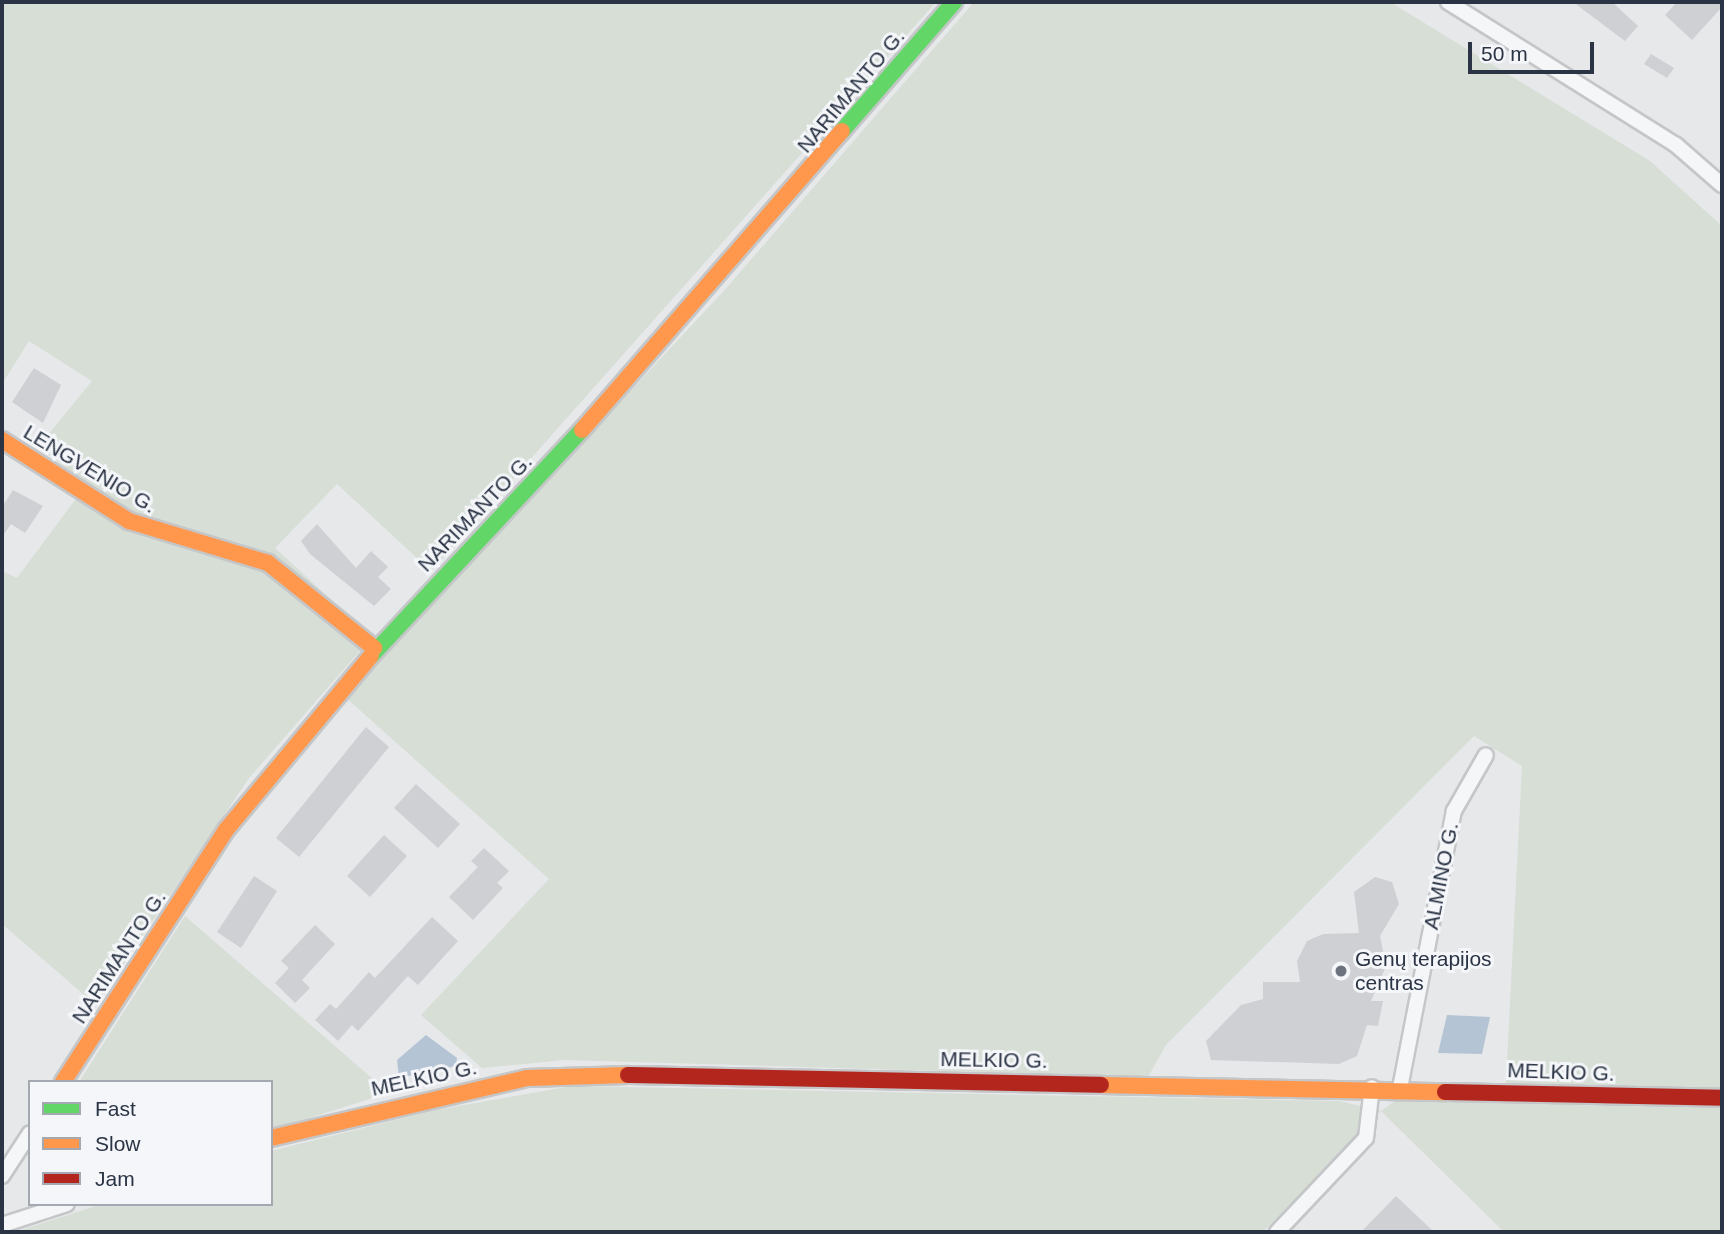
<!DOCTYPE html>
<meta charset="utf-8">
<style>
body{margin:0}
#map{position:relative;width:1724px;height:1234px;overflow:hidden;background:#e6e8ea;font-family:Arial,sans-serif}
div>[style]{position:absolute}
.green>*{inset:0;background:#d6ded6}
.water>*{inset:0;background:#b4c4d5}
.building>*{inset:0;background:#ced0d3}
.roads{filter:drop-shadow(2px 0 #c4c6c8) drop-shadow(-2px 0 #c4c6c8) drop-shadow(0 2px #c4c6c8) drop-shadow(0 -2px #c4c6c8)}
.street>*{height:14px;margin:-7px;padding:0 7px;transform-origin:7px;border-radius:7px;background:#f5f6f7}
.fast>*{height:16px;margin:-8px;padding:0 8px;transform-origin:8px;border-radius:8px;background:#63d668}
.slow>*{height:16px;margin:-8px;padding:0 8px;transform-origin:8px;border-radius:8px;background:#ff974d}
.jam>*{height:16px;margin:-8px;padding:0 8px;transform-origin:8px;border-radius:8px;background:#b3261e}
.dots>*{width:19px;height:19px;translate:-50% -50%;box-sizing:border-box;border:4px solid #f4f6f9;border-radius:50%}
span{translate:-50% -50%;white-space:nowrap;text-align:center;line-height:1.15;-webkit-text-stroke:6px #f4f6f9;paint-order:stroke}
.street-label{font-size:21px;color:#2b3445}
.poi-label{font-size:21px;color:#2b3445}
.left{translate:0 -50%;text-align:left}
.frame{position:absolute;inset:0;border:4px solid #2b3445;pointer-events:none}
.legend{position:absolute;left:28px;top:1080px;width:245px;height:126px;box-sizing:border-box;background:#f4f6f9;border:2px solid #a4a8b1;margin:0;padding:9px 12px;list-style:none;font-size:21px;color:#2b3445}
.legend li{display:flex;align-items:center;gap:14px;height:35px}
.legend b{width:35px;border:2px solid #a4a8b1}
.scale{position:absolute;left:1468px;top:42px;width:126px;height:32px;box-sizing:border-box;border:4px solid #2b3445;border-top:0;padding-left:9px;font-size:21px;line-height:24px;white-space:nowrap;color:#2b3445;-webkit-text-stroke:5px #f4f6f9;paint-order:stroke}
</style>
<div id="map">
<div class="green">
<div style="clip-path:polygon(2px 2px,936px 2px,431px 571px,337px 484px,275px 548px,372px 637px,249px 778px,96px 1005px,2px 924px,2px 571px,17px 578px,87px 484px,38px 447px,92px 381px,29px 341px,2px 384px)"></div>
<div style="clip-path:polygon(974px 2px,1390px 2px,1650px 161px,1722px 226px,1722px 1090px,1506px 1083px,1522px 766px,1474px 736px,1166px 1045px,1148px 1077px,564px 1060px,482px 1068px,421px 1015px,549px 879px,344px 696px,723px 292px)"></div>
<div style="clip-path:polygon(185px 916px,389px 1093px,271px 1130px,271px 1082px,79px 1082px)"></div>
<div style="clip-path:polygon(572px 1086px,1339px 1101px,1381px 1111px,1395px 1101px,1722px 1108px,1722px 1232px,1504px 1232px,1381px 1111px,1263px 1232px,15px 1232px,102px 1204px,271px 1204px,271px 1151px,436px 1110px)"></div>
</div>
<div class="water">
<div style="clip-path:polygon(1447px 1015px,1490px 1017px,1482px 1054px,1438px 1053px)"></div>
<div style="clip-path:polygon(426px 1035px,457px 1058px,456px 1066px,399px 1078px,397px 1060px)"></div>
</div>
<div class="building">
<div style="clip-path:polygon(1573px 2px,1612px 2px,1638px 26px,1625px 41px)"></div>
<div style="clip-path:polygon(1677px 2px,1722px 2px,1722px 7px,1692px 40px,1665px 15px)"></div>
<div style="clip-path:polygon(1651px 54px,1674px 68px,1667px 78px,1644px 64px)"></div>
<div style="clip-path:polygon(34px 368px,61px 385px,43px 423px,12px 402px)"></div>
<div style="clip-path:polygon(13px 490px,43px 506px,25px 533px,11px 524px,2px 537px,2px 507px)"></div>
<div style="clip-path:polygon(317px 524px,356px 568px,371px 551px,388px 567px,378px 577px,391px 589px,374px 606px,310px 554px,301px 541px)"></div>
<div style="clip-path:polygon(366px 727px,389px 747px,299px 857px,276px 838px)"></div>
<div style="clip-path:polygon(416px 784px,460px 824px,438px 848px,394px 808px)"></div>
<div style="clip-path:polygon(384px 835px,407px 856px,370px 897px,347px 876px)"></div>
<div style="clip-path:polygon(484px 848px,509px 871px,497px 883px,503px 888px,473px 920px,449px 897px,478px 867px,471px 861px)"></div>
<div style="clip-path:polygon(254px 876px,277px 891px,241px 948px,217px 932px)"></div>
<div style="clip-path:polygon(1375px 877px,1392px 882px,1399px 904px,1380px 936px,1386px 966px,1371px 1001px,1383px 1001px,1378px 1026px,1367px 1025px,1357px 1056px,1339px 1064px,1211px 1060px,1206px 1041px,1241px 1005px,1263px 999px,1263px 982px,1300px 982px,1297px 961px,1307px 941px,1323px 934px,1359px 933px,1354px 892px)"></div>
<div style="clip-path:polygon(432px 917px,458px 941px,418px 985px,408px 976px,358px 1031px,352px 1025px,338px 1041px,315px 1020px,330px 1004px,336px 1009px,369px 972px,375px 978px)"></div>
<div style="clip-path:polygon(315px 925px,335px 944px,302px 980px,310px 988px,295px 1003px,275px 983px,289px 968px,281px 961px)"></div>
<div style="clip-path:polygon(1396px 1196px,1434px 1232px,1361px 1232px)"></div>
</div>
<div class="roads">
<div class="street">
<div style="left:1448px;top:2px;width:269px;rotate:32.1deg"></div>
<div style="left:1676px;top:145px;width:61px;rotate:41deg"></div>
<div style="left:1400px;top:1088px;width:282px;rotate:-79deg"></div>
<div style="left:1454px;top:811px;width:64px;rotate:-60.3deg"></div>
<div style="left:2px;top:1176px;width:51px;rotate:-56.9deg"></div>
<div style="left:2px;top:1225px;width:68px;rotate:-17.9deg"></div>
<div style="left:1277px;top:1232px;width:129px;rotate:-46.6deg"></div>
<div style="left:1366px;top:1138px;width:51px;rotate:-83.3deg"></div>
</div>
<div class="fast">
<div style="left:842px;top:131px;width:171px;rotate:-49deg"></div>
<div style="left:371px;top:656px;width:309px;rotate:-47deg"></div>
</div>
<div class="slow">
<div style="left:582px;top:430px;width:396px;rotate:-49deg"></div>
<div style="left:2px;top:440px;width:151px;rotate:32.5deg"></div>
<div style="left:129px;top:521px;width:145px;rotate:16.8deg"></div>
<div style="left:268px;top:563px;width:136px;rotate:38.7deg"></div>
<div style="left:63px;top:1082px;width:300px;rotate:-57.1deg"></div>
<div style="left:226px;top:830px;width:226px;rotate:-50.2deg"></div>
<div style="left:1101px;top:1085px;width:344px;rotate:1.2deg"></div>
<div style="left:271px;top:1138px;width:263px;rotate:-13.2deg"></div>
<div style="left:527px;top:1078px;width:101px;rotate:-1.7deg"></div>
</div>
<div class="jam">
<div style="left:628px;top:1075px;width:473px;rotate:1.2deg"></div>
<div style="left:1445px;top:1092px;width:277px;rotate:1.2deg"></div>
</div>
</div>
<div class="dots">
<div style="left:1341px;top:971px;background:#6c737f"></div>
</div>
<div class="street-label">
<span style="left:851px;top:91px;rotate:-50deg">NARIMANTO G.</span>
<span style="left:90px;top:469px;rotate:31deg">LENGVENIO G.</span>
<span style="left:475px;top:513px;rotate:-46deg">NARIMANTO G.</span>
<span style="left:1441px;top:876px;rotate:-79deg">ALMINO G.</span>
<span style="left:119px;top:957px;rotate:-57deg">NARIMANTO G.</span>
<span style="left:994px;top:1060px;rotate:1deg">MELKIO G.</span>
<span style="left:1561px;top:1072px;rotate:2deg">MELKIO G.</span>
<span style="left:424px;top:1078px;rotate:-12deg">MELKIO G.</span>
</div>
<div class="poi-label">
<span class="left" style="left:1355px;top:971px">Genų terapijos<br>centras</span>
</div>
<div class="frame"></div>
<ul class="legend">
<li><b style="height:9px;background:#63d668"></b>Fast</li>
<li><b style="height:9px;background:#ff974d"></b>Slow</li>
<li><b style="height:9px;background:#b3261e"></b>Jam</li>
</ul>
<div class="scale">50 m</div>
</div>
